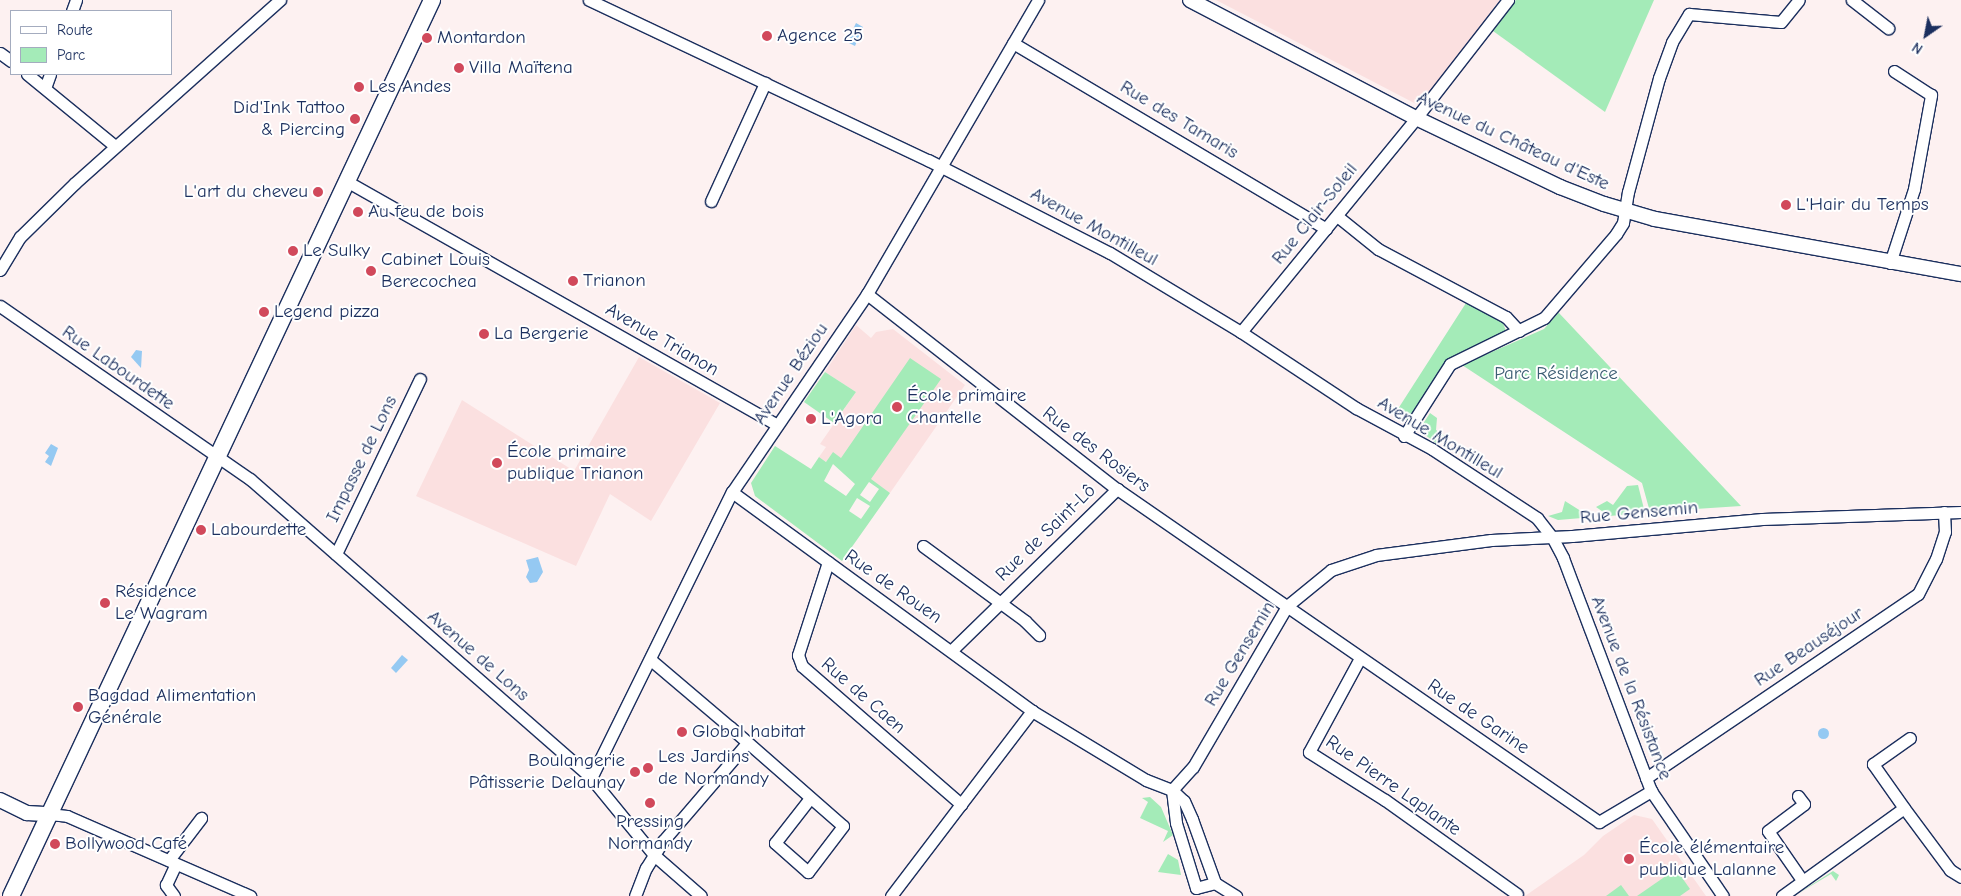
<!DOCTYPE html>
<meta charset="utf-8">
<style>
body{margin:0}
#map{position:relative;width:1961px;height:896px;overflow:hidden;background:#fdf1f1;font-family:"Comic Neue",sans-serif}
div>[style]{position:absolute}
.built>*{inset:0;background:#fbe0e0}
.green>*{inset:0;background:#a4ebb8}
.water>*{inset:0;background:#95c9f2}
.round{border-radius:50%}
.roads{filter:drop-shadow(1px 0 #1b2f5e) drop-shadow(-1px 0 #1b2f5e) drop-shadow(0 1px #1b2f5e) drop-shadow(0 -1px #1b2f5e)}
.minor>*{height:11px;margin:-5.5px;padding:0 5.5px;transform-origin:5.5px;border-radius:5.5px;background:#fff}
.tertiary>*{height:14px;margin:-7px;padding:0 7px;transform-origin:7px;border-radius:7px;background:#fff}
.secondary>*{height:16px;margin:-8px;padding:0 8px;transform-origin:8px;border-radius:8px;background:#fff}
.dots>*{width:14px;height:14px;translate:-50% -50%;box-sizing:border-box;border:2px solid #fff;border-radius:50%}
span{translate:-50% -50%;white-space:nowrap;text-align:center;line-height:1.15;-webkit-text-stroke:4px #fff;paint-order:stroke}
.poi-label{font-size:19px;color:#1b2f5e}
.left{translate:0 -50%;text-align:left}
.right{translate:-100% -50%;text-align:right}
.street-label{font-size:19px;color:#1b2f5e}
.park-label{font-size:19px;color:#3d5e74}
.legend{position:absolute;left:10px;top:10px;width:162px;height:65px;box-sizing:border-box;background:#fff;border:1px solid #a4acbf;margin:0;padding:6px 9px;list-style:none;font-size:15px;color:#1b2f5e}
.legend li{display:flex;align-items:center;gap:10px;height:25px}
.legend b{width:25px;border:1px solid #a4acbf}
.north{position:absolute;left:1901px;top:10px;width:50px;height:50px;-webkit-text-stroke:4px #fff;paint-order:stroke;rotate:213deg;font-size:14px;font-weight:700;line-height:20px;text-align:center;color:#1b2f5e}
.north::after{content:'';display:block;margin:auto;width:18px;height:22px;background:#1b2f5e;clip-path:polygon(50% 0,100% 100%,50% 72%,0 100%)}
</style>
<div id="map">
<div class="built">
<div style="clip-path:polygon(1216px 0,1500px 0,1420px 106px)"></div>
<div style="clip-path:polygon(856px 325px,871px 338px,876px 332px,893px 329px,965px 385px,890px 493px,833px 453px,826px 462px,819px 457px,826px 447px,820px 444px,856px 392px,825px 372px)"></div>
<div style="clip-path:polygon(639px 357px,720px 403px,651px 521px,610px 494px,576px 566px,416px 496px,462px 400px,574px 471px)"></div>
<div style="clip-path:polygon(1634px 815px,1652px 819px,1706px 896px,1525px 896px,1584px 855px,1603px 836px)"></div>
</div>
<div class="green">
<div style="clip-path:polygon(1516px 0,1654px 0,1605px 112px,1493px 31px)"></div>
<div style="clip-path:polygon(1466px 303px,1503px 323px,1506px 331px,1453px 356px,1408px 420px,1403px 420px,1396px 412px)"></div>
<div style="clip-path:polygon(1559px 312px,1559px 313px,1741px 506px,1650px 512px,1642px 483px,1462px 365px,1544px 329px)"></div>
<div style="clip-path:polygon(evenodd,910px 358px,941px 379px,871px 479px,890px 493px,842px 561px,755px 496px,751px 483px,775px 446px,811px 469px,819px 457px,826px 462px,833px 452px,841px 458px,910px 358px,833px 464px,855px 484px,846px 496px,824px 481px,833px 464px,910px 358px,869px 482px,879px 489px,870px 502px,860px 495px,869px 482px,910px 358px,857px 498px,870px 506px,861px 519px,849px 511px,857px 498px)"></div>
<div style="clip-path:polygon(825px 372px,856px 392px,834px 423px,804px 402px)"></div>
<div style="clip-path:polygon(1430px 413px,1437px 418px,1436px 430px,1448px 438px,1437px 444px,1419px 430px)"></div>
<div style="clip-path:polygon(1638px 485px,1645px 513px,1609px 516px,1596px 507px,1607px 501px,1613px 505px,1627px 486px)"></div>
<div style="clip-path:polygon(1565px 501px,1584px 513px,1582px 518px,1558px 520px,1548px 516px,1562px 512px)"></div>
<div style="clip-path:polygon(1150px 797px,1161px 807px,1173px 835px,1163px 842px,1168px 831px,1140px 818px,1148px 802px,1142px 798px)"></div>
<div style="clip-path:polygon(1168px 854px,1178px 860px,1181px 875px,1158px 872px)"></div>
<div style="clip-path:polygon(1676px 869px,1690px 889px,1680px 896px,1637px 896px)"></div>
<div style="clip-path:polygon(1833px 871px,1839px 875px,1836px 881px,1831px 874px,1794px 896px)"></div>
<div style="clip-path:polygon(1621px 885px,1629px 896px,1606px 896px)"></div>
</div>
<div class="water">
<div style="clip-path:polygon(856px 23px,863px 27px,855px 46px,847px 42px)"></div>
<div style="clip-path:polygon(136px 350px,142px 351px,141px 368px,131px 357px)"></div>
<div style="clip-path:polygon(51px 444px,58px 448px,51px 466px,45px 462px,49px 456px,45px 453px)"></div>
<div style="clip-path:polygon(538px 557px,543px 572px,537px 582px,530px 583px,526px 577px,529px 570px,526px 560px)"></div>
<div style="clip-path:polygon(402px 655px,408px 660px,396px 673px,391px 668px)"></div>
<div class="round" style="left:1817.5px;top:727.5px;width:11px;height:11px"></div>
</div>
<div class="roads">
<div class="minor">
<div style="left:589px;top:0;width:375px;rotate:25.3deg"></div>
<div style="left:928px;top:160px;width:204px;rotate:27.1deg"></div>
<div style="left:1110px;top:253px;width:153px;rotate:31.1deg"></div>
<div style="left:1241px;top:332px;width:138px;rotate:33.5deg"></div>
<div style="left:1356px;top:408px;width:86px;rotate:28.3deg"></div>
<div style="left:1432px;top:449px;width:126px;rotate:33.3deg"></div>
<div style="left:1537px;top:518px;width:24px;rotate:52deg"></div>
<div style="left:1552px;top:537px;width:24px;rotate:62deg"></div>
<div style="left:1563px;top:558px;width:249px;rotate:69.3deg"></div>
<div style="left:1651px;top:791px;width:127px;rotate:55.6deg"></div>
<div style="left:1852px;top:0;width:46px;rotate:37.9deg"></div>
<div style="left:72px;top:11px;width:12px;rotate:-70deg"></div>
<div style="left:1013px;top:43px;width:364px;rotate:30.7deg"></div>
<div style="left:0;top:53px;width:14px;rotate:36deg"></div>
<div style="left:27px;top:74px;width:114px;rotate:39.3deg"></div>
<div style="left:45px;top:88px;width:15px;rotate:-70deg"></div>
<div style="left:348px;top:182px;width:493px;rotate:29.5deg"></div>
<div style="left:711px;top:201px;width:130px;rotate:-65.4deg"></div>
<div style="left:1337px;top:216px;width:53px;rotate:38.8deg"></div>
<div style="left:1378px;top:249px;width:145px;rotate:28deg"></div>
<div style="left:1506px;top:317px;width:19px;rotate:47deg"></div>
<div style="left:1890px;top:263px;width:78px;rotate:-72deg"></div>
<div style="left:1914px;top:189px;width:96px;rotate:-79.7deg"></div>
<div style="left:1931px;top:95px;width:44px;rotate:-147deg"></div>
<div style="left:0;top:270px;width:39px;rotate:-59deg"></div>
<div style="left:20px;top:237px;width:77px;rotate:-44.5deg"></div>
<div style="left:75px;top:183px;width:275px;rotate:-41.8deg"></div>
<div style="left:867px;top:294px;width:317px;rotate:38deg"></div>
<div style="left:1117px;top:489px;width:586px;rotate:34.64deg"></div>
<div style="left:1599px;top:822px;width:61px;rotate:-30.8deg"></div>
<div style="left:0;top:306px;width:304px;rotate:34.7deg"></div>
<div style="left:250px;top:479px;width:454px;rotate:41.2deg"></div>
<div style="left:591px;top:778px;width:99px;rotate:50.7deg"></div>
<div style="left:654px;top:855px;width:62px;rotate:41.1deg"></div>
<div style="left:1241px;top:332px;width:276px;rotate:-50.7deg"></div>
<div style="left:1416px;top:118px;width:150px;rotate:-52.1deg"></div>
<div style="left:1404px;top:436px;width:85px;rotate:-57.4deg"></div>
<div style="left:1450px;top:364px;width:105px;rotate:-26.1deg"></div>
<div style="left:1544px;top:318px;width:111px;rotate:-49.4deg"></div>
<div style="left:1616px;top:234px;width:13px;rotate:-58deg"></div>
<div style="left:1623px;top:223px;width:31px;rotate:-81deg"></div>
<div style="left:1628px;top:192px;width:118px;rotate:-74.8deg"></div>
<div style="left:1659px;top:78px;width:38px;rotate:-70deg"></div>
<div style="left:1672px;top:42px;width:33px;rotate:-59deg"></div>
<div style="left:1689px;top:14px;width:92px;rotate:5deg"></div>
<div style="left:1781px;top:22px;width:28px;rotate:-51deg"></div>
<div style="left:732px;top:492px;width:371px;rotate:36.1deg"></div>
<div style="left:923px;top:546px;width:127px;rotate:36.3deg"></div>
<div style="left:1025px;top:621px;width:20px;rotate:45deg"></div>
<div style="left:336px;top:554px;width:194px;rotate:-64.4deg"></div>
<div style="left:828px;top:562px;width:98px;rotate:107.9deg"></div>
<div style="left:798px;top:655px;width:12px;rotate:70deg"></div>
<div style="left:802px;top:666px;width:211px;rotate:41deg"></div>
<div style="left:952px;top:650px;width:231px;rotate:-44.3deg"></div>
<div style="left:1360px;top:658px;width:107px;rotate:118.5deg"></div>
<div style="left:1309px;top:752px;width:90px;rotate:32.3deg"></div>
<div style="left:1385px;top:800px;width:162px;rotate:35.5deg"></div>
<div style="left:651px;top:660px;width:104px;rotate:40.3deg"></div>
<div style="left:730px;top:727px;width:150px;rotate:41.2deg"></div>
<div style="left:843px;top:826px;width:58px;rotate:127.3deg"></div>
<div style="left:808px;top:872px;width:44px;rotate:-138.7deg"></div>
<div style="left:775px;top:843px;width:57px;rotate:-52.1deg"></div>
<div style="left:591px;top:778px;width:319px;rotate:-63.8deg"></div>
<div style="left:732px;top:492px;width:240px;rotate:-55.7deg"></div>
<div style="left:867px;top:294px;width:340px;rotate:-59.8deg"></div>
<div style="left:1646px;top:778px;width:328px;rotate:-34.1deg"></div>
<div style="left:1918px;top:594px;width:39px;rotate:-63deg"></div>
<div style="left:1936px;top:559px;width:28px;rotate:-72deg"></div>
<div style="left:1945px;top:532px;width:20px;rotate:-93deg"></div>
<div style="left:1172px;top:790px;width:16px;rotate:43deg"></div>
<div style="left:1184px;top:801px;width:20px;rotate:66deg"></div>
<div style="left:1192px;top:819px;width:68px;rotate:70.2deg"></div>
<div style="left:1172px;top:790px;width:33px;rotate:83deg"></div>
<div style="left:1176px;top:823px;width:68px;rotate:72.9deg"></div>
<div style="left:1798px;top:796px;width:10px;rotate:53deg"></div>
<div style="left:1804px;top:804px;width:45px;rotate:143.1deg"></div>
<div style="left:1768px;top:831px;width:60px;rotate:55.2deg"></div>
<div style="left:1904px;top:808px;width:54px;rotate:-125.2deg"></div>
<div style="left:1873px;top:764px;width:45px;rotate:-35.1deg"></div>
<div style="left:49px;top:814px;width:18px;rotate:6deg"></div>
<div style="left:67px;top:816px;width:200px;rotate:23.6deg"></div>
<div style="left:169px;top:860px;width:53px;rotate:-52.7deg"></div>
<div style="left:1196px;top:888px;width:20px;rotate:-15deg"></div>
<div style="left:1215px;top:883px;width:25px;rotate:32deg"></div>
<div style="left:174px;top:896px;width:14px;rotate:-126deg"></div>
<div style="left:166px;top:885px;width:23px;rotate:-65deg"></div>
<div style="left:635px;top:896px;width:30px;rotate:-69deg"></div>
<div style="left:646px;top:868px;width:32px;rotate:-58deg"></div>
<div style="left:663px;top:841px;width:129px;rotate:-49.4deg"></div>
<div style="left:891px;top:896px;width:233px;rotate:-52.7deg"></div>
<div style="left:1032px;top:711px;width:133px;rotate:31.2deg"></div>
<div style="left:1146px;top:780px;width:28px;rotate:21deg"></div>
<div style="left:1172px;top:790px;width:31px;rotate:-48deg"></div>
<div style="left:1193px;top:767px;width:186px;rotate:-59.7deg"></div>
<div style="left:1287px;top:606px;width:57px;rotate:-39.3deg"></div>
<div style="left:1331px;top:570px;width:47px;rotate:-18.4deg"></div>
<div style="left:1376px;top:555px;width:116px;rotate:-7.4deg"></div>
<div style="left:1491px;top:540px;width:81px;rotate:-2.8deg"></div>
<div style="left:1572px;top:536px;width:191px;rotate:-5.1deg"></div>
<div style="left:1762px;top:519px;width:199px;rotate:-2deg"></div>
<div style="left:1782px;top:896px;width:150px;rotate:-35.8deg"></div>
<div style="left:1904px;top:808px;width:77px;rotate:53.4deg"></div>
<div style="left:1950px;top:870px;width:13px;rotate:32deg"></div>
</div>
<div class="tertiary">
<div style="left:1190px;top:0;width:255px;rotate:27.6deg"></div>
<div style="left:1416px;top:118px;width:160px;rotate:25.6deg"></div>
<div style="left:1560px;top:187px;width:47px;rotate:21.1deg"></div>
<div style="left:1604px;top:204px;width:53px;rotate:16.4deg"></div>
<div style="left:1655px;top:219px;width:311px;rotate:10.2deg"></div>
<div style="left:0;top:800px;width:30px;rotate:26deg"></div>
<div style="left:27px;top:813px;width:22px;rotate:3deg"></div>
</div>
<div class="secondary">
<div style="left:11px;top:896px;width:990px;rotate:-64.83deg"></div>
</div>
</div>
<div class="dots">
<div style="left:767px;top:36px;background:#d1495b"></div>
<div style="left:427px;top:38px;background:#d1495b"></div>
<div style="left:459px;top:68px;background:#d1495b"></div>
<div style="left:359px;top:87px;background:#d1495b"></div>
<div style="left:355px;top:119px;background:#d1495b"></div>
<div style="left:318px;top:192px;background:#d1495b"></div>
<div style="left:1786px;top:205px;background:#d1495b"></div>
<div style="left:358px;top:212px;background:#d1495b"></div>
<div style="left:293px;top:251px;background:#d1495b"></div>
<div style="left:371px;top:271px;background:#d1495b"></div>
<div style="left:573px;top:281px;background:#d1495b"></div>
<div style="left:264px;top:312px;background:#d1495b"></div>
<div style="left:484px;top:334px;background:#d1495b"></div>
<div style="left:897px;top:407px;background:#d1495b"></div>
<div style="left:811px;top:419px;background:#d1495b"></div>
<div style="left:497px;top:463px;background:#d1495b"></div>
<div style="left:201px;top:530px;background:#d1495b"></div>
<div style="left:105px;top:603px;background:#d1495b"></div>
<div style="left:78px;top:707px;background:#d1495b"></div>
<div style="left:682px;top:732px;background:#d1495b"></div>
<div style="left:648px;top:768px;background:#d1495b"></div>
<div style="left:635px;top:772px;background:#d1495b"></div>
<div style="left:650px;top:803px;background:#d1495b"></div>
<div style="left:55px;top:844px;background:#d1495b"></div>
<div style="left:1629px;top:859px;background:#d1495b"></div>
</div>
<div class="poi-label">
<span class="left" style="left:777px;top:36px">Agence 25</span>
<span class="left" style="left:437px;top:38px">Montardon</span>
<span class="left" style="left:469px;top:68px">Villa Maïtena</span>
<span class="left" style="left:369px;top:87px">Les Andes</span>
<span class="right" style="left:345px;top:119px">Did'Ink Tattoo<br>&amp; Piercing</span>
<span class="right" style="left:308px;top:192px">L'art du cheveu</span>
<span class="left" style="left:1796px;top:205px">L'Hair du Temps</span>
<span class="left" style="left:368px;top:212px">Au feu de bois</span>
<span class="left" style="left:303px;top:251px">Le Sulky</span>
<span class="left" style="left:381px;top:271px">Cabinet Louis<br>Berecochea</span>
<span class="left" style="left:583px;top:281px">Trianon</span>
<span class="left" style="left:274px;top:312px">Legend pizza</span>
<span class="left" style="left:494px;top:334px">La Bergerie</span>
<span class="left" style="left:907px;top:407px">École primaire<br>Chantelle</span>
<span class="left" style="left:821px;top:419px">L'Agora</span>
<span class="left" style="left:507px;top:463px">École primaire<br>publique Trianon</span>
<span class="left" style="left:211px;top:530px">Labourdette</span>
<span class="left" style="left:115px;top:603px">Résidence<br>Le Wagram</span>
<span class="left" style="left:88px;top:707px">Bagdad Alimentation<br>Générale</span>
<span class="left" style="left:692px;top:732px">Global habitat</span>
<span class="left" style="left:658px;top:768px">Les Jardins<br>de Normandy</span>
<span class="right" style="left:625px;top:772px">Boulangerie<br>Pâtisserie Delaunay</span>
<span style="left:650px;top:833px">Pressing<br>Normandy</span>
<span class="left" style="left:65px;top:844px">Bollywood Café</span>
<span class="left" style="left:1639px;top:859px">École élémentaire<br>publique Lalanne</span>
</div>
<div class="street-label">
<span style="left:1179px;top:120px;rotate:31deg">Rue des Tamaris</span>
<span style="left:1513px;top:141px;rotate:25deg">Avenue du Château d'Este</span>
<span style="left:1315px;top:214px;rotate:-51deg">Rue Clair-Soleil</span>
<span style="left:1094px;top:227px;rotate:29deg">Avenue Montilleul</span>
<span style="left:662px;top:340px;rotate:30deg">Avenue Trianon</span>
<span style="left:118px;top:368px;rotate:35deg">Rue Labourdette</span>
<span style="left:791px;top:374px;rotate:-56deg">Avenue Béziou</span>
<span style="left:1440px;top:438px;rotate:31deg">Avenue Montilleul</span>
<span style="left:1096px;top:450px;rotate:37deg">Rue des Rosiers</span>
<span style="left:362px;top:459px;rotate:-64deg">Impasse de Lons</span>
<span style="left:1639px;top:513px;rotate:-5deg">Rue Gensemin</span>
<span style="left:1046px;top:533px;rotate:-44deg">Rue de Saint-Lô</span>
<span style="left:893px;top:587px;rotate:35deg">Rue de Rouen</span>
<span style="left:1809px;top:647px;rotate:-34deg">Rue Beauséjour</span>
<span style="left:1240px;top:654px;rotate:-59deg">Rue Gensemin</span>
<span style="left:478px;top:656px;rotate:41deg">Avenue de Lons</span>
<span style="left:1631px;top:688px;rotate:69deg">Avenue de la Résistance</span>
<span style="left:863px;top:696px;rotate:41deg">Rue de Caen</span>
<span style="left:1478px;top:717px;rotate:34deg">Rue de Garine</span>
<span style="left:1393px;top:786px;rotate:35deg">Rue Pierre Laplante</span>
</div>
<div class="park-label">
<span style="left:1556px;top:374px">Parc Résidence</span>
</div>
<ul class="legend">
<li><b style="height:6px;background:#fff"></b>Route</li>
<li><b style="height:14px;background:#a4ebb8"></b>Parc</li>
</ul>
<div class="north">N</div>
</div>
